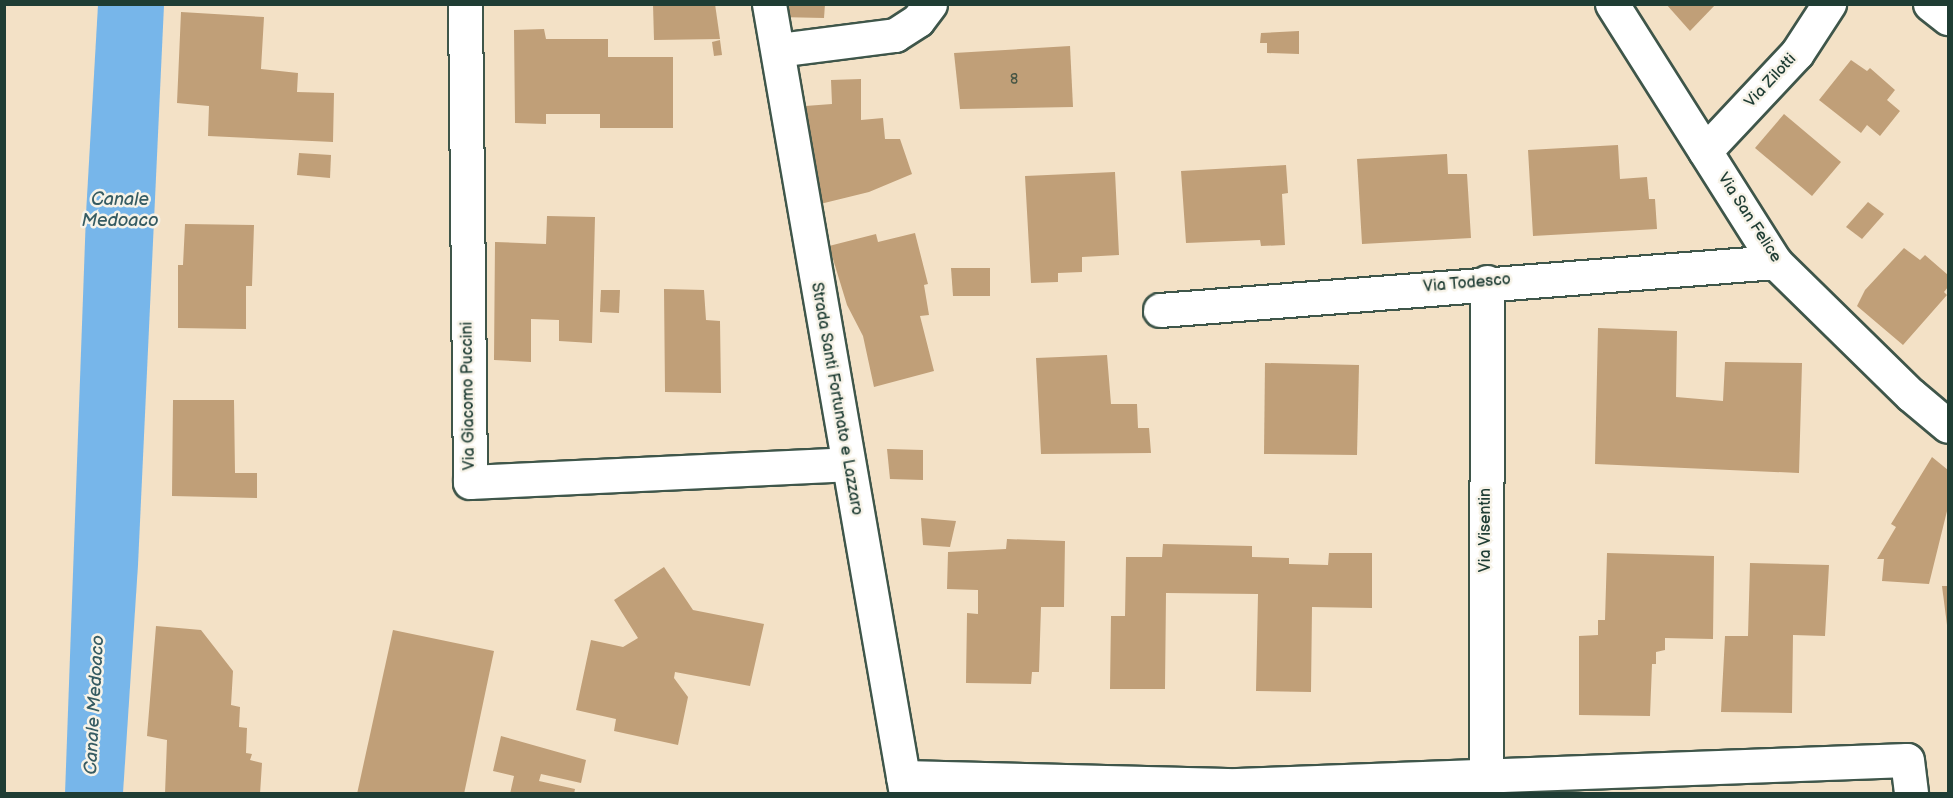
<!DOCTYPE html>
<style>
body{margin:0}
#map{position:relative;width:1953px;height:798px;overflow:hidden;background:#f3e1c6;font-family:"Balsamiq Sans",sans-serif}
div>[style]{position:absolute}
.water>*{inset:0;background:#77b6ea}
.building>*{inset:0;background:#c09f78}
.roads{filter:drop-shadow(2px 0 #3f564a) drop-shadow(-2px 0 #3f564a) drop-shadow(0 2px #3f564a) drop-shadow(0 -2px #3f564a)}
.minor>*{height:33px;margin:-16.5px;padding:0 16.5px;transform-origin:16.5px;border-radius:16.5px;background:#fff}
span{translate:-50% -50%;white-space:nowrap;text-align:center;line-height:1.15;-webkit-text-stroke:5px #f7f3e8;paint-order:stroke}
.number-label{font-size:14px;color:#475645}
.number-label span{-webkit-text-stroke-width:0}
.street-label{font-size:16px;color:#1f3d34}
.water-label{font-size:18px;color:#355b62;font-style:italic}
.frame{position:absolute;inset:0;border:6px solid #1f3d34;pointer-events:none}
</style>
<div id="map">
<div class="water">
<div style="clip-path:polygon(98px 5px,164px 5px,138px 565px,123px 793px,65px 794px,86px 214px)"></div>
</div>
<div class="building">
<div style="clip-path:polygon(653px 4px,715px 4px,720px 39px,654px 40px)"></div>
<div style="clip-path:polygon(778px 4px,825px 4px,824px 18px,778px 17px)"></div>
<div style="clip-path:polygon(1666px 4px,1716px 4px,1690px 31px)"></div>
<div style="clip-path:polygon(181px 12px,264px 17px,261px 69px,298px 73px,297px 92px,334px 93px,333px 142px,208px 136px,209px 106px,177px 103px)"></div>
<div style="clip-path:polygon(544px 29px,546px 39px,608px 39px,608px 57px,673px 57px,673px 128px,600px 128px,600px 114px,546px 114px,546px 124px,515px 123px,514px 30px)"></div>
<div style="clip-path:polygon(1299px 31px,1299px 54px,1267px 53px,1267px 43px,1260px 43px,1261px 33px)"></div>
<div style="clip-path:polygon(720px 40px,722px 55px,714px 56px,712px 42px)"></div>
<div style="clip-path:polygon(1070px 46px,1073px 107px,960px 109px,954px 53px)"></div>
<div style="clip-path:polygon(1851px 60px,1867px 71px,1870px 68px,1895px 90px,1887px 100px,1900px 111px,1880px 136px,1867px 125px,1861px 133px,1819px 100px)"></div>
<div style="clip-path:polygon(861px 79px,861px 120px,883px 118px,885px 139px,900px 139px,912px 174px,869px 192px,812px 206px,792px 107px,832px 104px,831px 80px)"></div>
<div style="clip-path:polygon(1784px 114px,1841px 162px,1812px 196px,1755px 148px)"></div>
<div style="clip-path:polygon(1618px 145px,1620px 179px,1647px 177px,1649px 199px,1655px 199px,1657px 229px,1533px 236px,1528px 150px)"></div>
<div style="clip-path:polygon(299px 153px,331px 155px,330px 178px,297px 175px)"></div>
<div style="clip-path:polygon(1447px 154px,1448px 174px,1467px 174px,1471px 238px,1362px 244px,1357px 159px)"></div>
<div style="clip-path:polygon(1286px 165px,1288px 193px,1282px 194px,1285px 245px,1261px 246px,1260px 240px,1186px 243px,1181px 171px)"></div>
<div style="clip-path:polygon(1115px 172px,1119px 255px,1082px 257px,1082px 272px,1058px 273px,1058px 282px,1031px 283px,1025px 176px)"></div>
<div style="clip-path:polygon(1868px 202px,1884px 214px,1862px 239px,1846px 227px)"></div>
<div style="clip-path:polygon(547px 216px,595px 217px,592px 343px,559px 341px,559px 320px,531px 319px,531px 362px,494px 360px,495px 242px,546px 244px)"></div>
<div style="clip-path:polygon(185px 224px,254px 225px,252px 286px,246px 286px,246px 329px,178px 328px,178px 265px,183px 265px)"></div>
<div style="clip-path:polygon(915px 233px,928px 284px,924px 285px,929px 315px,920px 316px,934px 371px,874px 387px,863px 336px,847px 305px,829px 246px,876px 234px,878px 242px)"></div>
<div style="clip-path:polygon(1904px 248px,1920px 260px,1925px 255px,1948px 275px,1948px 287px,1944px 292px,1947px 295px,1903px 345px,1857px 306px,1865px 290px)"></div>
<div style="clip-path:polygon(951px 268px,990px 268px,990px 296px,953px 296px)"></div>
<div style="clip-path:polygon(664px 289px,704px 290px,706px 320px,720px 321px,721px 393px,665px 392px)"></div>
<div style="clip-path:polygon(601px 290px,620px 290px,619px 313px,600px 312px)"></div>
<div style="clip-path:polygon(1598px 328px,1677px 331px,1676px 397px,1723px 401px,1725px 362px,1802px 363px,1799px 473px,1595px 464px)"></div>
<div style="clip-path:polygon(1107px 355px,1111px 404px,1137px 404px,1138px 428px,1149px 428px,1151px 453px,1041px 454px,1036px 358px)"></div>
<div style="clip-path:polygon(1265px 363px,1359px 365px,1357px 455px,1264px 454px)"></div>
<div style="clip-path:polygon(173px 400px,234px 400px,235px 473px,257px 473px,257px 498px,172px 496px)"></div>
<div style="clip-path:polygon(887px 449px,923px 450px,923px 480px,890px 479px)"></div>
<div style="clip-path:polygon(1932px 457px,1948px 470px,1948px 507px,1929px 584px,1882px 581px,1884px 559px,1877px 559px,1896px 527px,1891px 524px)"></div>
<div style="clip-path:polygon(921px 518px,956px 521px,950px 547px,923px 545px)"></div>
<div style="clip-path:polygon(1007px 539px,1065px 541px,1064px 607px,1041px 607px,1039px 672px,1032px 672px,1031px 684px,966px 683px,967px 613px,978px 614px,978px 590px,947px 589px,948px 552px,1006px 549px)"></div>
<div style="clip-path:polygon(1163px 544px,1252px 546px,1252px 557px,1289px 558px,1289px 564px,1328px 565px,1329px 553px,1372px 553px,1372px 608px,1312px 607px,1311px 692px,1256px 691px,1258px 594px,1166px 593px,1165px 689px,1110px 689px,1111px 616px,1125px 616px,1126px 557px,1162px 557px)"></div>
<div style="clip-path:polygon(1607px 553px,1714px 556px,1713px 639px,1665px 638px,1665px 650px,1656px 652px,1656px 664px,1652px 664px,1650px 716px,1579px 715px,1579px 636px,1598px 635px,1598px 620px,1605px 620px)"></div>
<div style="clip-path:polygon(1750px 563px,1829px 565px,1825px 636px,1793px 635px,1792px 713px,1721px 712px,1725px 636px,1748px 636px)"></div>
<div style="clip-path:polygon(664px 567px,693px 610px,764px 624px,750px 686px,675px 672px,674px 678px,688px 697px,678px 745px,614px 731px,616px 719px,576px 710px,591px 640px,623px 647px,638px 638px,614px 600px)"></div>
<div style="clip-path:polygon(1942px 586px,1948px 586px,1948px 625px,1947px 625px)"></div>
<div style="clip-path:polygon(156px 626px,201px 630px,233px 671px,231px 705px,240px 707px,239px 727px,247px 728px,246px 753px,252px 754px,250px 760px,262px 763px,260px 794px,165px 794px,167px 740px,147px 736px)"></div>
<div style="clip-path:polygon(393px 630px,494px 651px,464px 794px,357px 794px)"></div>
<div style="clip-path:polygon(501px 736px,586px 760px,581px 783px,541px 774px,539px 781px,575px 789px,574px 794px,510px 794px,514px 776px,493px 771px)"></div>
</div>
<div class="roads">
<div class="minor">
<div style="left:465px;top:4px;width:478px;rotate:89.4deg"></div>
<div style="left:470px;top:482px;width:377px;rotate:-2.7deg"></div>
<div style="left:769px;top:4px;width:802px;rotate:80.16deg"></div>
<div style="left:1612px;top:4px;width:305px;rotate:57.7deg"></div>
<div style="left:1775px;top:262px;width:190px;rotate:44.4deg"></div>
<div style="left:1911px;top:395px;width:48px;rotate:40deg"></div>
<div style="left:1930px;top:4px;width:23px;rotate:38deg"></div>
<div style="left:778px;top:50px;width:118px;rotate:-7.3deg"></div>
<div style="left:895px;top:35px;width:27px;rotate:-33deg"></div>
<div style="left:918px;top:20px;width:20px;rotate:-53deg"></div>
<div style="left:1705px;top:151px;width:134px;rotate:-46.8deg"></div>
<div style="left:1797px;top:53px;width:59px;rotate:-56.9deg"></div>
<div style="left:1160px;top:310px;width:617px;rotate:-4.46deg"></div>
<div style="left:903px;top:777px;width:334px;rotate:1.4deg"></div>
<div style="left:1237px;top:785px;width:670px;rotate:-2.14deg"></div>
<div style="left:1907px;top:760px;width:34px;rotate:83deg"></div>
<div style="left:1486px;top:778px;width:496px;rotate:-89.9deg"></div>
</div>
</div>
<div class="number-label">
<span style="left:1014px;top:80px">8</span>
</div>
<div class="street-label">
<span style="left:1771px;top:81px;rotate:-47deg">Via Zilotti</span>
<span style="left:1749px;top:218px;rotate:57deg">Via San Felice</span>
<span style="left:1467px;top:284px;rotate:-5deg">Via Todesco</span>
<span style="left:469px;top:396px;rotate:-91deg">Via Giacomo Puccini</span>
<span style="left:836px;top:399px;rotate:80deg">Strada Santi Fortunato e Lazzaro</span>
<span style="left:1486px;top:530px;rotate:-90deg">Via Visentin</span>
</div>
<div class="water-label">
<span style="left:120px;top:211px">Canale<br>Medoaco</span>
<span style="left:95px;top:705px;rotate:-87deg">Canale Medoaco</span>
</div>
<div class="frame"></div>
</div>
